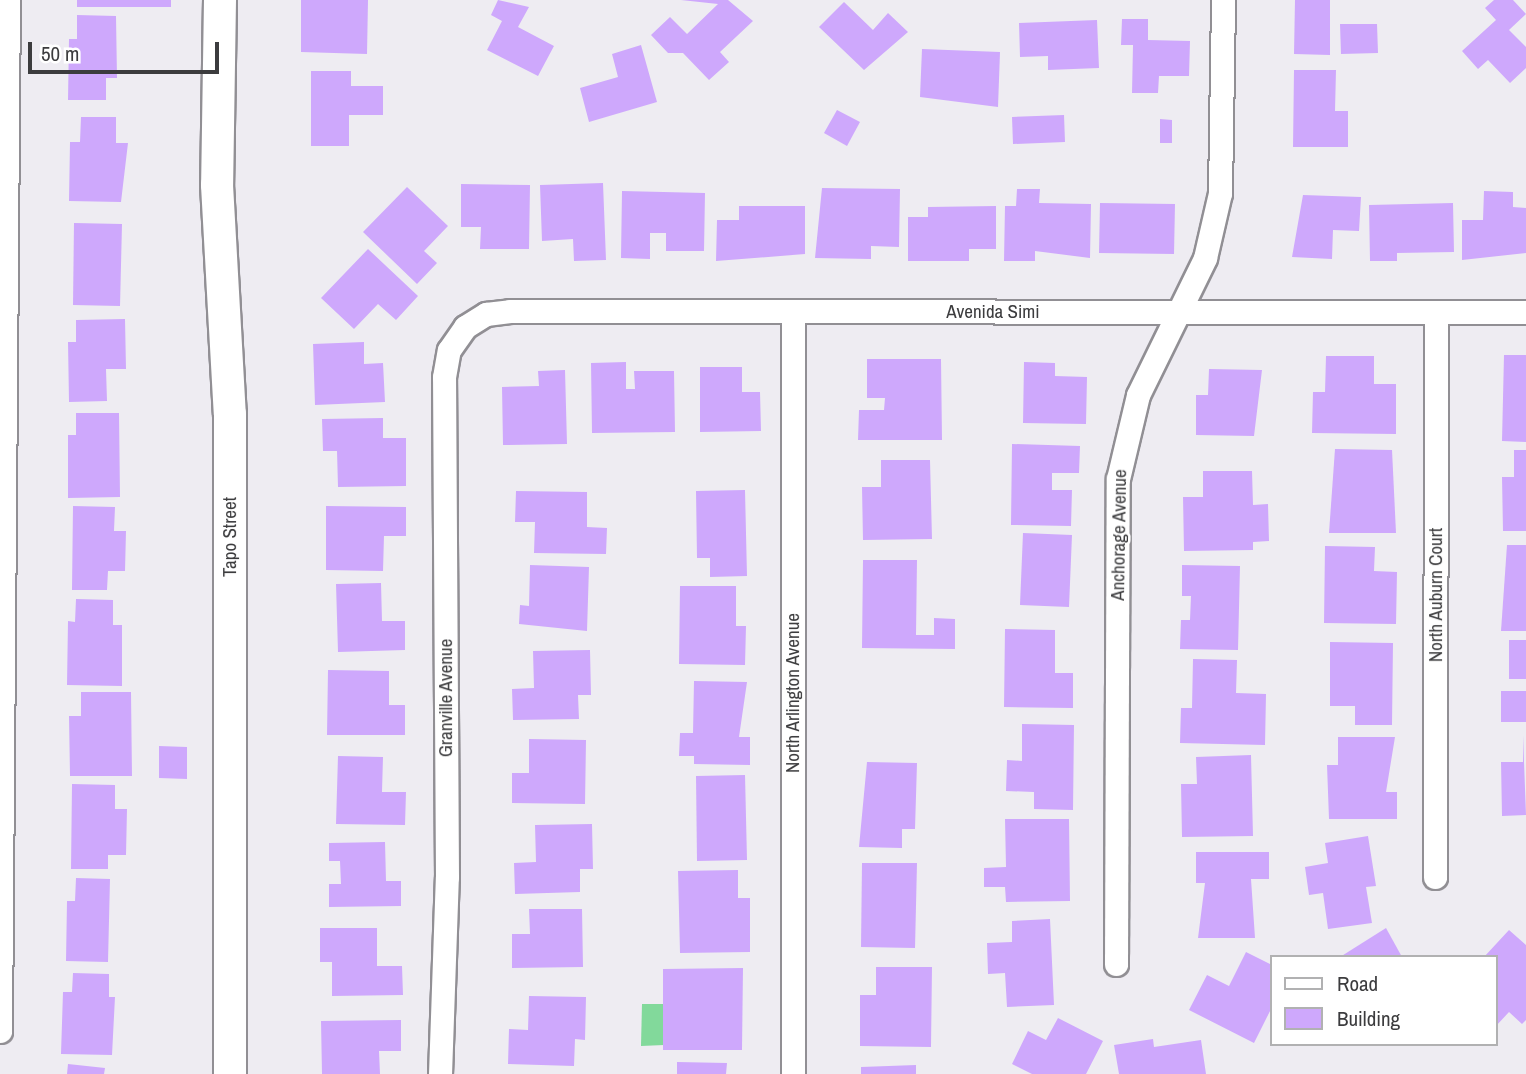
<!DOCTYPE html>
<style>
body{margin:0}
#map{position:relative;width:1526px;height:1074px;overflow:hidden;background:#eeecf2;font-family:"Archivo Narrow",sans-serif}
div>[style]{position:absolute}
.water>*{inset:0;background:#82d99b}
.building>*{inset:0;background:#cea8fc}
.roads{filter:drop-shadow(2px 0 #918f94) drop-shadow(-2px 0 #918f94) drop-shadow(0 2px #918f94) drop-shadow(0 -2px #918f94)}
.street>*{height:23px;margin:-11.5px;padding:0 11.5px;transform-origin:11.5px;border-radius:11.5px;background:#fff}
.secondary>*{height:32px;margin:-16px;padding:0 16px;transform-origin:16px;border-radius:16px;background:#fff}
span{translate:-50% -50%;white-space:nowrap;text-align:center;line-height:1.15;-webkit-text-stroke:5px #fff;paint-order:stroke}
.street-label{font-size:19px;color:#3c3c3e}
.legend{position:absolute;left:1270px;top:955px;width:228px;height:91px;box-sizing:border-box;background:#fff;border:2px solid #b1b1b2;margin:0;padding:9px 12px;list-style:none;font-size:21px;color:#3c3c3e}
.legend li{display:flex;align-items:center;gap:14px;height:35px}
.legend b{width:35px;border:2px solid #b1b1b2}
.scale{position:absolute;left:28px;top:42px;width:191px;height:32px;box-sizing:border-box;border:4px solid #3c3c3e;border-top:0;padding-left:9px;font-size:21px;line-height:24px;white-space:nowrap;color:#3c3c3e;-webkit-text-stroke:5px #fff;paint-order:stroke}
</style>
<div id="map">
<div class="water">
<div style="clip-path:polygon(642px 1004px,663px 1004px,664px 1045px,641px 1046px)"></div>
</div>
<div class="building">
<div style="clip-path:polygon(77px 0,171px 0,171px 7px,77px 7px)"></div>
<div style="clip-path:polygon(301px 0,368px 0,367px 54px,301px 52px)"></div>
<div style="clip-path:polygon(498px 0,529px 7px,518px 27px,554px 46px,538px 76px,487px 50px,502px 21px,491px 15px)"></div>
<div style="clip-path:polygon(681px 0,728px 0,753px 21px,720px 52px,729px 62px,709px 80px,683px 53px,668px 53px,651px 35px,670px 17px,687px 34px,718px 4px)"></div>
<div style="clip-path:polygon(1295px 0,1330px 0,1330px 55px,1294px 54px)"></div>
<div style="clip-path:polygon(1494px 0,1513px 0,1526px 14px,1509px 30px,1526px 47px,1526px 68px,1510px 83px,1488px 60px,1478px 69px,1462px 51px,1496px 20px,1485px 8px)"></div>
<div style="clip-path:polygon(844px 2px,873px 30px,888px 13px,908px 32px,864px 70px,819px 27px)"></div>
<div style="clip-path:polygon(77px 15px,116px 16px,117px 78px,106px 78px,106px 100px,68px 100px,69px 39px,77px 39px)"></div>
<div style="clip-path:polygon(1122px 19px,1148px 19px,1148px 40px,1190px 41px,1189px 76px,1159px 76px,1158px 93px,1132px 93px,1133px 45px,1121px 45px)"></div>
<div style="clip-path:polygon(1097px 20px,1099px 68px,1048px 70px,1048px 56px,1020px 57px,1019px 23px)"></div>
<div style="clip-path:polygon(1340px 24px,1377px 24px,1378px 53px,1341px 54px)"></div>
<div style="clip-path:polygon(641px 45px,657px 102px,589px 122px,580px 88px,618px 77px,612px 54px)"></div>
<div style="clip-path:polygon(922px 49px,1000px 52px,998px 107px,920px 97px)"></div>
<div style="clip-path:polygon(1294px 70px,1336px 70px,1335px 111px,1348px 111px,1348px 147px,1293px 147px)"></div>
<div style="clip-path:polygon(311px 71px,351px 71px,351px 86px,383px 86px,383px 115px,349px 115px,349px 146px,311px 146px)"></div>
<div style="clip-path:polygon(837px 110px,860px 122px,847px 146px,824px 133px)"></div>
<div style="clip-path:polygon(1064px 115px,1065px 142px,1013px 144px,1012px 117px)"></div>
<div style="clip-path:polygon(81px 117px,116px 117px,116px 143px,128px 143px,121px 202px,69px 201px,70px 142px,80px 142px)"></div>
<div style="clip-path:polygon(1160px 119px,1172px 120px,1172px 143px,1160px 143px)"></div>
<div style="clip-path:polygon(603px 183px,606px 260px,574px 261px,573px 239px,542px 241px,540px 185px)"></div>
<div style="clip-path:polygon(461px 184px,530px 185px,529px 249px,480px 249px,481px 227px,461px 227px)"></div>
<div style="clip-path:polygon(407px 187px,448px 226px,424px 251px,437px 263px,417px 284px,363px 232px)"></div>
<div style="clip-path:polygon(822px 188px,900px 189px,899px 247px,871px 246px,871px 259px,815px 258px)"></div>
<div style="clip-path:polygon(1017px 189px,1040px 189px,1039px 203px,1091px 204px,1090px 258px,1035px 251px,1035px 261px,1004px 261px,1005px 206px,1016px 206px)"></div>
<div style="clip-path:polygon(622px 191px,705px 193px,704px 251px,666px 251px,666px 233px,650px 233px,650px 259px,621px 258px)"></div>
<div style="clip-path:polygon(1484px 191px,1513px 192px,1513px 207px,1526px 208px,1526px 253px,1462px 260px,1462px 220px,1483px 220px)"></div>
<div style="clip-path:polygon(1303px 195px,1361px 197px,1359px 231px,1333px 230px,1332px 259px,1292px 257px)"></div>
<div style="clip-path:polygon(1100px 203px,1175px 204px,1174px 254px,1099px 253px)"></div>
<div style="clip-path:polygon(1453px 203px,1454px 252px,1397px 253px,1397px 261px,1370px 261px,1369px 205px)"></div>
<div style="clip-path:polygon(739px 206px,805px 206px,805px 254px,716px 261px,717px 220px,739px 220px)"></div>
<div style="clip-path:polygon(996px 206px,996px 249px,969px 249px,969px 261px,908px 261px,908px 217px,928px 217px,928px 207px)"></div>
<div style="clip-path:polygon(74px 223px,122px 224px,120px 306px,73px 305px)"></div>
<div style="clip-path:polygon(368px 249px,418px 296px,396px 320px,378px 304px,354px 329px,321px 298px)"></div>
<div style="clip-path:polygon(125px 319px,126px 369px,106px 369px,107px 401px,69px 402px,68px 342px,76px 342px,76px 320px)"></div>
<div style="clip-path:polygon(364px 342px,364px 364px,383px 363px,385px 402px,315px 405px,313px 344px)"></div>
<div style="clip-path:polygon(1504px 355px,1526px 355px,1526px 442px,1502px 441px)"></div>
<div style="clip-path:polygon(1326px 356px,1374px 356px,1374px 384px,1396px 384px,1396px 434px,1312px 433px,1313px 392px,1325px 392px)"></div>
<div style="clip-path:polygon(867px 359px,941px 359px,942px 440px,858px 440px,859px 410px,884px 410px,885px 398px,867px 398px)"></div>
<div style="clip-path:polygon(626px 362px,626px 389px,635px 389px,634px 371px,674px 371px,675px 432px,592px 433px,591px 363px)"></div>
<div style="clip-path:polygon(1024px 362px,1055px 363px,1055px 376px,1087px 377px,1086px 424px,1023px 423px)"></div>
<div style="clip-path:polygon(700px 367px,742px 367px,742px 392px,760px 392px,761px 431px,700px 432px)"></div>
<div style="clip-path:polygon(1209px 369px,1262px 370px,1254px 436px,1196px 435px,1196px 395px,1208px 395px)"></div>
<div style="clip-path:polygon(565px 370px,567px 444px,503px 445px,502px 387px,539px 386px,538px 371px)"></div>
<div style="clip-path:polygon(76px 413px,119px 413px,120px 497px,68px 498px,68px 435px,76px 435px)"></div>
<div style="clip-path:polygon(383px 418px,383px 438px,406px 438px,406px 486px,338px 487px,337px 451px,323px 451px,322px 419px)"></div>
<div style="clip-path:polygon(1012px 444px,1080px 446px,1079px 473px,1052px 473px,1052px 490px,1072px 490px,1071px 526px,1011px 525px)"></div>
<div style="clip-path:polygon(1335px 449px,1392px 450px,1396px 533px,1329px 533px)"></div>
<div style="clip-path:polygon(1514px 450px,1526px 450px,1526px 531px,1503px 531px,1502px 477px,1514px 477px)"></div>
<div style="clip-path:polygon(881px 460px,930px 460px,932px 539px,863px 540px,862px 487px,881px 487px)"></div>
<div style="clip-path:polygon(1203px 471px,1252px 471px,1253px 505px,1268px 504px,1269px 541px,1253px 542px,1253px 550px,1184px 551px,1183px 497px,1203px 497px)"></div>
<div style="clip-path:polygon(745px 490px,747px 576px,710px 577px,710px 558px,697px 558px,696px 491px)"></div>
<div style="clip-path:polygon(516px 491px,587px 492px,587px 527px,607px 528px,606px 554px,534px 553px,535px 522px,515px 522px)"></div>
<div style="clip-path:polygon(73px 506px,115px 507px,114px 531px,126px 531px,125px 571px,108px 571px,107px 590px,72px 590px)"></div>
<div style="clip-path:polygon(326px 506px,406px 507px,406px 536px,384px 536px,383px 571px,326px 570px)"></div>
<div style="clip-path:polygon(1023px 533px,1072px 535px,1069px 607px,1020px 605px)"></div>
<div style="clip-path:polygon(1507px 545px,1526px 545px,1526px 631px,1501px 631px)"></div>
<div style="clip-path:polygon(1325px 546px,1375px 547px,1374px 571px,1397px 572px,1396px 624px,1324px 623px)"></div>
<div style="clip-path:polygon(863px 560px,917px 560px,916px 635px,934px 635px,934px 618px,955px 619px,955px 649px,862px 648px)"></div>
<div style="clip-path:polygon(530px 565px,589px 567px,587px 631px,519px 624px,520px 605px,529px 606px)"></div>
<div style="clip-path:polygon(1182px 565px,1240px 566px,1238px 650px,1180px 649px,1181px 620px,1190px 620px,1191px 596px,1182px 596px)"></div>
<div style="clip-path:polygon(381px 583px,382px 621px,405px 621px,405px 650px,338px 652px,336px 584px)"></div>
<div style="clip-path:polygon(680px 586px,736px 586px,736px 626px,746px 626px,745px 665px,679px 664px)"></div>
<div style="clip-path:polygon(76px 599px,113px 600px,113px 625px,122px 625px,122px 686px,67px 685px,68px 621px,75px 622px)"></div>
<div style="clip-path:polygon(1005px 629px,1055px 630px,1055px 673px,1073px 673px,1073px 708px,1004px 707px)"></div>
<div style="clip-path:polygon(1509px 640px,1526px 640px,1526px 679px,1509px 679px)"></div>
<div style="clip-path:polygon(1330px 642px,1393px 643px,1392px 725px,1355px 725px,1355px 706px,1330px 706px)"></div>
<div style="clip-path:polygon(590px 650px,591px 695px,578px 695px,579px 719px,513px 720px,512px 689px,534px 688px,533px 651px)"></div>
<div style="clip-path:polygon(1193px 659px,1237px 660px,1236px 693px,1266px 694px,1265px 745px,1180px 743px,1181px 708px,1192px 708px)"></div>
<div style="clip-path:polygon(328px 670px,389px 671px,389px 705px,405px 705px,405px 735px,327px 735px)"></div>
<div style="clip-path:polygon(694px 681px,747px 682px,739px 737px,750px 737px,750px 765px,694px 764px,694px 756px,679px 756px,680px 733px,693px 733px)"></div>
<div style="clip-path:polygon(1501px 691px,1526px 691px,1526px 722px,1501px 722px)"></div>
<div style="clip-path:polygon(81px 692px,131px 692px,132px 776px,70px 776px,69px 716px,81px 716px)"></div>
<div style="clip-path:polygon(1022px 724px,1074px 725px,1073px 810px,1034px 809px,1034px 792px,1006px 791px,1007px 760px,1022px 761px)"></div>
<div style="clip-path:polygon(1523px 735px,1526px 815px,1502px 816px,1501px 762px,1523px 762px)"></div>
<div style="clip-path:polygon(1338px 737px,1395px 737px,1386px 792px,1397px 792px,1397px 819px,1329px 819px,1327px 765px,1338px 765px)"></div>
<div style="clip-path:polygon(529px 739px,586px 740px,585px 804px,512px 803px,512px 773px,529px 773px)"></div>
<div style="clip-path:polygon(159px 746px,187px 747px,187px 779px,159px 778px)"></div>
<div style="clip-path:polygon(1251px 755px,1253px 836px,1182px 837px,1181px 784px,1197px 784px,1196px 757px)"></div>
<div style="clip-path:polygon(338px 756px,383px 757px,382px 792px,406px 792px,405px 825px,336px 824px)"></div>
<div style="clip-path:polygon(867px 762px,917px 763px,915px 829px,902px 829px,902px 848px,859px 847px)"></div>
<div style="clip-path:polygon(745px 775px,747px 860px,697px 861px,696px 776px)"></div>
<div style="clip-path:polygon(72px 784px,115px 785px,115px 809px,127px 809px,126px 855px,108px 855px,108px 869px,71px 869px)"></div>
<div style="clip-path:polygon(1005px 819px,1069px 819px,1070px 901px,1006px 902px,1005px 887px,984px 887px,984px 868px,1006px 867px)"></div>
<div style="clip-path:polygon(592px 824px,593px 869px,580px 869px,580px 892px,515px 894px,514px 863px,536px 862px,535px 825px)"></div>
<div style="clip-path:polygon(1368px 836px,1376px 886px,1366px 887px,1372px 923px,1328px 929px,1323px 893px,1309px 895px,1305px 867px,1328px 863px,1325px 843px)"></div>
<div style="clip-path:polygon(385px 842px,386px 881px,401px 881px,401px 906px,329px 907px,329px 884px,341px 884px,340px 861px,329px 861px,329px 843px)"></div>
<div style="clip-path:polygon(1196px 852px,1269px 852px,1269px 879px,1251px 879px,1255px 938px,1198px 938px,1205px 883px,1196px 883px)"></div>
<div style="clip-path:polygon(862px 863px,917px 863px,915px 948px,861px 947px)"></div>
<div style="clip-path:polygon(738px 870px,738px 898px,750px 898px,750px 952px,680px 953px,678px 871px)"></div>
<div style="clip-path:polygon(76px 878px,110px 879px,108px 962px,66px 961px,67px 901px,75px 901px)"></div>
<div style="clip-path:polygon(529px 909px,582px 909px,583px 967px,512px 968px,512px 934px,530px 934px)"></div>
<div style="clip-path:polygon(1050px 919px,1054px 1005px,1007px 1007px,1005px 973px,988px 974px,987px 943px,1012px 942px,1012px 921px)"></div>
<div style="clip-path:polygon(320px 928px,377px 928px,377px 966px,402px 966px,403px 995px,332px 996px,332px 962px,320px 962px)"></div>
<div style="clip-path:polygon(1386px 928px,1402px 957px,1340px 957px)"></div>
<div style="clip-path:polygon(1509px 930px,1526px 945px,1526px 1020px,1522px 1024px,1509px 1012px,1496px 1026px,1496px 957px,1484px 957px)"></div>
<div style="clip-path:polygon(1246px 952px,1272px 965px,1272px 1007px,1254px 1043px,1189px 1010px,1207px 975px,1229px 986px)"></div>
<div style="clip-path:polygon(876px 967px,932px 967px,931px 1047px,860px 1046px,860px 995px,876px 995px)"></div>
<div style="clip-path:polygon(743px 968px,742px 1050px,663px 1050px,663px 969px)"></div>
<div style="clip-path:polygon(73px 973px,109px 974px,109px 997px,115px 997px,112px 1055px,61px 1054px,63px 992px,72px 992px)"></div>
<div style="clip-path:polygon(529px 996px,586px 997px,585px 1040px,575px 1039px,574px 1066px,508px 1064px,509px 1029px,528px 1030px)"></div>
<div style="clip-path:polygon(1058px 1018px,1103px 1041px,1086px 1074px,1032px 1074px,1012px 1064px,1028px 1031px,1046px 1040px)"></div>
<div style="clip-path:polygon(401px 1020px,401px 1051px,379px 1051px,380px 1074px,322px 1074px,321px 1021px)"></div>
<div style="clip-path:polygon(1153px 1039px,1154px 1047px,1201px 1040px,1206px 1074px,1119px 1074px,1114px 1045px)"></div>
<div style="clip-path:polygon(677px 1062px,727px 1063px,726px 1074px,677px 1074px)"></div>
<div style="clip-path:polygon(68px 1064px,105px 1068px,104px 1074px,67px 1074px)"></div>
<div style="clip-path:polygon(916px 1065px,916px 1074px,861px 1074px,861px 1067px)"></div>
</div>
<div class="roads">
<div class="street">
<div style="left:1435px;top:877px;width:565px;rotate:-89.9deg"></div>
<div style="left:1116px;top:964px;width:485px;rotate:-89.8deg"></div>
<div style="left:1118px;top:479px;width:86px;rotate:-76.6deg"></div>
<div style="left:1138px;top:395px;width:153px;rotate:-63.9deg"></div>
<div style="left:1205px;top:258px;width:67px;rotate:-77deg"></div>
<div style="left:1220px;top:193px;width:193px;rotate:-89.1deg"></div>
<div style="left:0;top:1031px;width:1031px;rotate:-89.56deg"></div>
<div style="left:440px;top:1074px;width:197px;rotate:-88deg"></div>
<div style="left:447px;top:877px;width:500px;rotate:-90.34deg"></div>
<div style="left:444px;top:377px;width:27px;rotate:-80deg"></div>
<div style="left:449px;top:350px;width:28px;rotate:-55deg"></div>
<div style="left:465px;top:327px;width:25px;rotate:-32deg"></div>
<div style="left:486px;top:314px;width:24px;rotate:-7deg"></div>
<div style="left:510px;top:311px;width:1016px;rotate:0.06deg"></div>
<div style="left:793px;top:1074px;width:762px;rotate:-90deg"></div>
</div>
<div class="secondary">
<div style="left:220px;top:0;width:185px;rotate:90.9deg"></div>
<div style="left:217px;top:185px;width:229px;rotate:86.8deg"></div>
<div style="left:230px;top:414px;width:660px;rotate:90deg"></div>
</div>
</div>
<div class="street-label">
<span style="left:993px;top:312px">Avenida Simi</span>
<span style="left:1119px;top:535px;rotate:-89deg">Anchorage Avenue</span>
<span style="left:230px;top:537px;rotate:-90deg">Tapo Street</span>
<span style="left:1436px;top:595px;rotate:-90deg">North Auburn Court</span>
<span style="left:793px;top:693px;rotate:-90deg">North Arlington Avenue</span>
<span style="left:446px;top:698px;rotate:-90deg">Granville Avenue</span>
</div>
<ul class="legend">
<li><b style="height:9px;background:#fff"></b>Road</li>
<li><b style="height:19px;background:#cea8fc"></b>Building</li>
</ul>
<div class="scale">50 m</div>
</div>
